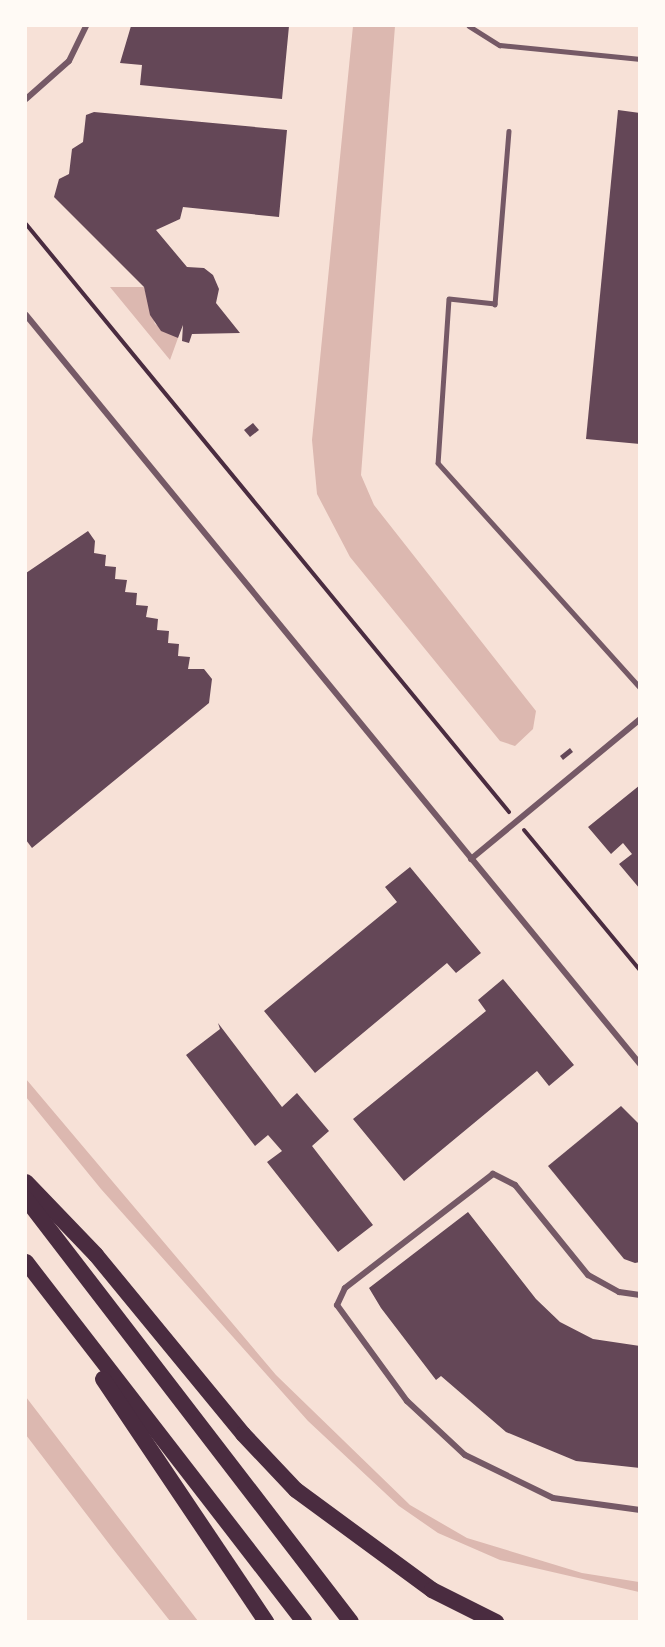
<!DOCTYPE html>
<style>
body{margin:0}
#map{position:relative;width:665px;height:1647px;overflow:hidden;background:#f7e1d7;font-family:Ubuntu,sans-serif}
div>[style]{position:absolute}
.water>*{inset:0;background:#dcb8b0}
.building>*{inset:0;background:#644757}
.path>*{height:4px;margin:-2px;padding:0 2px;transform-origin:2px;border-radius:2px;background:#4a2c40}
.service>*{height:4.5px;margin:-2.25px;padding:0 2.25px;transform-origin:2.25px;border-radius:2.25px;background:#755966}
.minor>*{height:6px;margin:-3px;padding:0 3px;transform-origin:3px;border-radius:3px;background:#755966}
.motorway>*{height:16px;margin:-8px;padding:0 8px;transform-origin:8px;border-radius:8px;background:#4a2c40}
span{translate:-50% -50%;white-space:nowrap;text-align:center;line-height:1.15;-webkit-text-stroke:4.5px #fffaf5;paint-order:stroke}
.frame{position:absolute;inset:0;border:27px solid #fffaf5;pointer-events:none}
</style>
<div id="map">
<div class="water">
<div style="clip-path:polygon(353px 26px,395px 26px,361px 475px,374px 505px,536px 711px,533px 729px,515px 746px,500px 741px,350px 557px,317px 494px,312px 440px)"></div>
<div style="clip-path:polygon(110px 287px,144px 287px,155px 324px,178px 338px,170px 360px)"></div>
<div style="clip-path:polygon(26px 1079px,276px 1375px,410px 1505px,467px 1538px,582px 1573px,639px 1582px,639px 1592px,500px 1560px,438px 1533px,399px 1506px,308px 1421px,101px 1189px,26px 1097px)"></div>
<div style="clip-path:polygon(26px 1397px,98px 1491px,198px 1621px,170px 1621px,113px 1549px,26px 1435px)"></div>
</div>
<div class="building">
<div style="clip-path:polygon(131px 26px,289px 26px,282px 99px,140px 85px,142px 65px,120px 63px)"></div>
<div style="clip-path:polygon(618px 110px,640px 113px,640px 444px,586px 439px)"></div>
<div style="clip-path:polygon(94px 112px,287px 130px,279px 217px,183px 207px,180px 219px,156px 230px,187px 267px,204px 268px,213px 275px,219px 289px,216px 303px,240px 333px,192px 334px,189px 343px,182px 341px,183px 325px,178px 338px,161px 331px,150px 315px,144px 287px,54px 197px,59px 179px,69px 174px,72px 149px,83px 142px,86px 115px)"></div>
<div style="clip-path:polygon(253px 423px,259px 430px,250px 437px,244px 430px)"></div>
<div style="clip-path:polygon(88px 531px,95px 541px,94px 553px,106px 555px,105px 566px,116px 567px,115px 579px,127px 580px,125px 592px,137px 593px,136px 605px,148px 606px,146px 617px,158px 619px,157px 630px,169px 631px,168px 643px,179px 644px,178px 656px,190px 657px,188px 669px,204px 669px,212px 679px,209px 703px,32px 848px,26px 840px,26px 573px)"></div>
<div style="clip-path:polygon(570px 748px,573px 752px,563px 760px,560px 756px)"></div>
<div style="clip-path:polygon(640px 785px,640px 889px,619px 864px,632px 854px,623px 843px,611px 854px,588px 827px)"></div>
<div style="clip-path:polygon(410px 867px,481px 953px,456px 973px,447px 963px,315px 1073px,264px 1011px,397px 902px,385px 887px)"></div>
<div style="clip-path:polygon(503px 979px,574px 1065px,549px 1086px,537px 1071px,404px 1181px,353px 1119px,486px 1011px,478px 1000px)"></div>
<div style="clip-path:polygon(218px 1023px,282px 1107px,297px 1093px,329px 1131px,312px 1146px,373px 1225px,338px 1252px,267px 1162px,282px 1151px,268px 1135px,255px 1146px,186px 1055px,220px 1029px)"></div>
<div style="clip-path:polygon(621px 1106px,640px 1125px,640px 1262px,635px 1263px,624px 1259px,548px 1166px)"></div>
<div style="clip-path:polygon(468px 1212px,536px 1299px,560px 1322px,593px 1339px,640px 1346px,640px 1468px,576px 1461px,506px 1432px,441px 1376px,436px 1380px,381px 1308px,369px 1288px)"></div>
</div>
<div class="path">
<div style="left:26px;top:224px;width:761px;rotate:50.6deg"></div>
<div style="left:524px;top:830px;width:182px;rotate:50.4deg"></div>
</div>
<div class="service">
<div style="left:469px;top:26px;width:36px;rotate:32deg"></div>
<div style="left:500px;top:45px;width:141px;rotate:5.7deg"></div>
<div style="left:509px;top:131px;width:174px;rotate:94.6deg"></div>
<div style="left:495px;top:304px;width:46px;rotate:-173.8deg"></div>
<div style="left:449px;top:299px;width:164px;rotate:93.8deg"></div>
<div style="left:438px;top:463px;width:302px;rotate:48deg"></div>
</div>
<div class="minor">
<div style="left:26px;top:99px;width:57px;rotate:-41.5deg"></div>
<div style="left:69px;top:61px;width:39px;rotate:-64deg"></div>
<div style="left:26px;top:315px;width:969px;rotate:50.66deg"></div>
<div style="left:471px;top:859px;width:219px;rotate:-39.6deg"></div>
<div style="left:640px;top:1295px;width:21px;rotate:-172deg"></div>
<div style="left:619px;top:1292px;width:35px;rotate:-151deg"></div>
<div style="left:588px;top:1275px;width:116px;rotate:-129deg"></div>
<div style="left:515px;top:1185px;width:25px;rotate:-153deg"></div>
<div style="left:493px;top:1174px;width:187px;rotate:142.4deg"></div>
<div style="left:345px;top:1288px;width:19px;rotate:115deg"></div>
<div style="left:337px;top:1305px;width:119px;rotate:53.9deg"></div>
<div style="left:407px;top:1401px;width:79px;rotate:43deg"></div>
<div style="left:465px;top:1455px;width:98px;rotate:26deg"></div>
<div style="left:553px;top:1498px;width:88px;rotate:7.9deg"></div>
</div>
<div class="motorway">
<div style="left:26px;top:1182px;width:101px;rotate:46.2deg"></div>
<div style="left:96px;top:1255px;width:232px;rotate:50.6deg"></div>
<div style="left:243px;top:1434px;width:77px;rotate:46.6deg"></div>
<div style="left:296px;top:1490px;width:169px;rotate:36.3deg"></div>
<div style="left:432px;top:1590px;width:72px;rotate:26.6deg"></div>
<div style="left:26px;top:1199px;width:533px;rotate:52.46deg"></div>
<div style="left:26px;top:1262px;width:455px;rotate:52.3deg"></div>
<div style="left:103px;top:1379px;width:293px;rotate:56.1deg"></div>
</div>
<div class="frame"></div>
</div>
